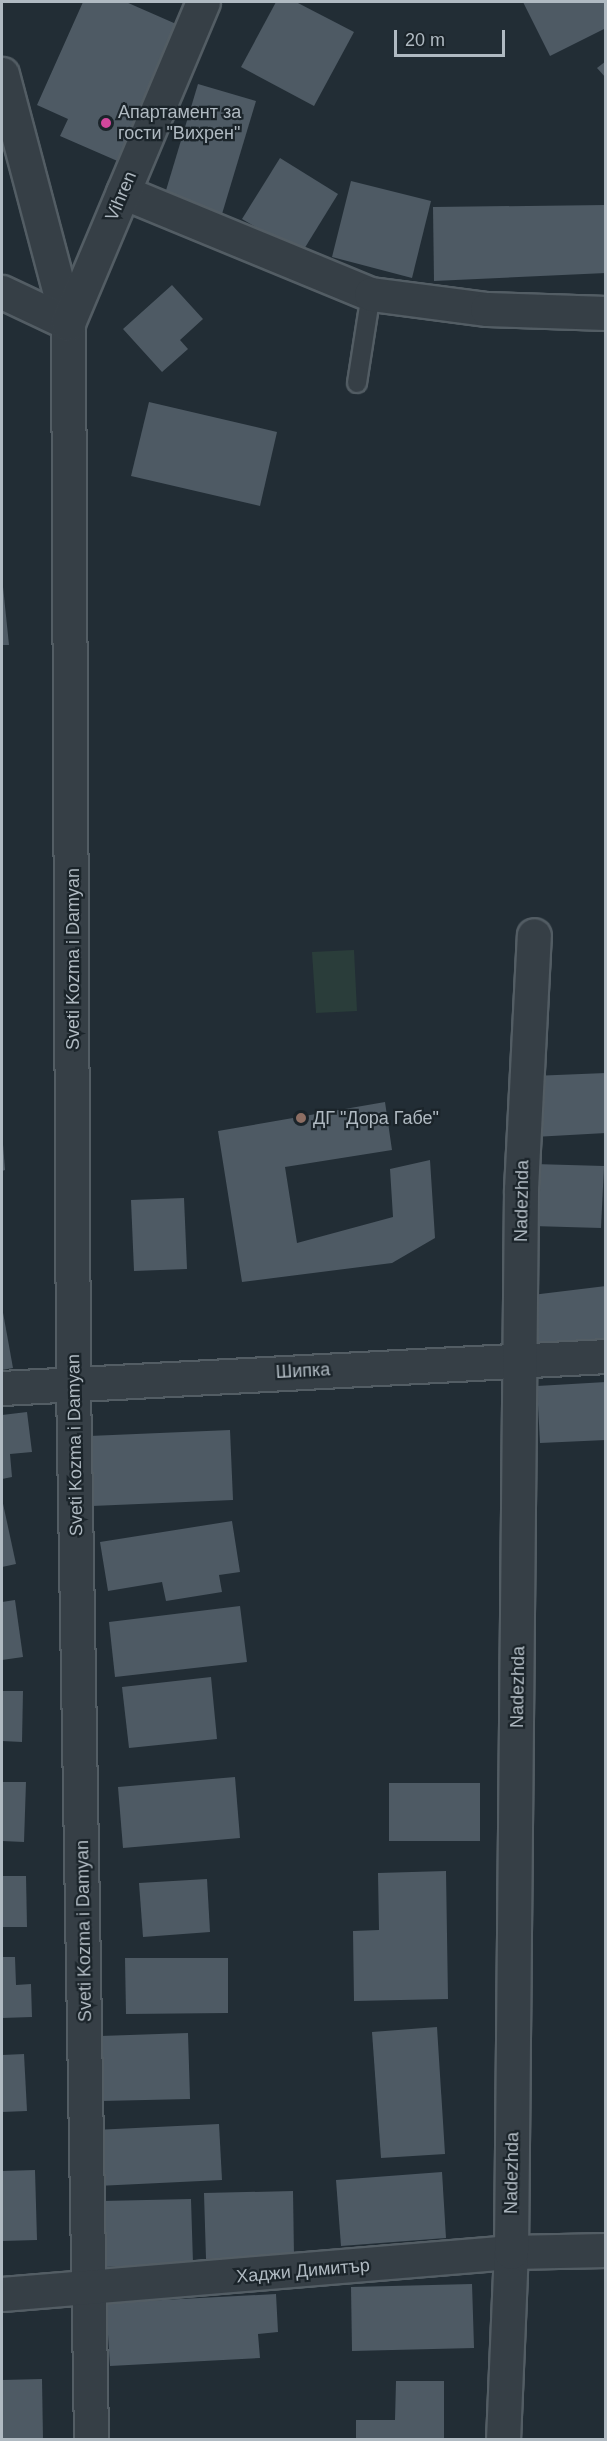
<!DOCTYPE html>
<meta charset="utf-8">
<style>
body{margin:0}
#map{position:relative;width:607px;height:2441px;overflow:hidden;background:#222d35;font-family:Helvetica,sans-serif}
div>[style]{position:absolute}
.green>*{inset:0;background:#2a3d3a}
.building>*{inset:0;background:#4e5a64}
.roads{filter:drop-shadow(2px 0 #535d64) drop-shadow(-2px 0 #535d64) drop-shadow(0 2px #535d64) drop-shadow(0 -2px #535d64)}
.lane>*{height:18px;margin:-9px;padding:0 9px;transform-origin:9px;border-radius:9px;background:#363f46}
.street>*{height:33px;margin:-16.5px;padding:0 16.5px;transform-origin:16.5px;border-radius:16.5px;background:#363f46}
.dots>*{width:16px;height:16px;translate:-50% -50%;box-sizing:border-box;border:3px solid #1b242a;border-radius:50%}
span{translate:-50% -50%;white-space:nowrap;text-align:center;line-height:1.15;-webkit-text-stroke:4.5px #1b242a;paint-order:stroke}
.poi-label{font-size:18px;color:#b0bac2}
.left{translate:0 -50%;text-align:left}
.street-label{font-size:18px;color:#b0bac2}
.frame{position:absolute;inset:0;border:3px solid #b0bac2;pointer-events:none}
.scale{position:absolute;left:394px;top:30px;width:111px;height:27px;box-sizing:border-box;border:3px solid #b0bac2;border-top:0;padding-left:8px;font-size:18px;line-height:21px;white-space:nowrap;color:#b0bac2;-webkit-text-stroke:4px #1b242a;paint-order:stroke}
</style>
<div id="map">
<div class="green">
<div style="clip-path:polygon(354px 950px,357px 1011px,316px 1013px,312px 952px)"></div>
</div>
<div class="building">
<div style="clip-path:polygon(83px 2px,126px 2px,183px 27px,122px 163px,60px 136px,68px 119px,37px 105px)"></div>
<div style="clip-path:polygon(276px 2px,296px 2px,354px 32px,314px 106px,241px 67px)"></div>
<div style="clip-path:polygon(523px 2px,606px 2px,606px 28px,550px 56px)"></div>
<div style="clip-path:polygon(606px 61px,606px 78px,597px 68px)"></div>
<div style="clip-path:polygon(198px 84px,256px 101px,222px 214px,164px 197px)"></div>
<div style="clip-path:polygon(280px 158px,338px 194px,301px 254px,242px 219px)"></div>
<div style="clip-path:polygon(351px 181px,431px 201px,412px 278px,332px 257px)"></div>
<div style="clip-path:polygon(606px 205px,606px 273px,434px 281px,433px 207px)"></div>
<div style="clip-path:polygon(172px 285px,203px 319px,180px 340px,188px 349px,162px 372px,123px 329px)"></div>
<div style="clip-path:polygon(149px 402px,277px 432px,260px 506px,131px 476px)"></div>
<div style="clip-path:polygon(2px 577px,9px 645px,2px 645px)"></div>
<div style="clip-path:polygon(606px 1073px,606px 1133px,534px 1137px,532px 1076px)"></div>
<div style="clip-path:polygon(385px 1102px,392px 1150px,285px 1167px,297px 1243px,393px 1217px,390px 1169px,430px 1160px,435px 1238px,392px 1263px,242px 1282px,218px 1131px)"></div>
<div style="clip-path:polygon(3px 1144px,5px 1170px,2px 1171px,2px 1145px)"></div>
<div style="clip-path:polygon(534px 1164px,604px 1166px,601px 1228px,532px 1226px)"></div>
<div style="clip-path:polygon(184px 1198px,187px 1269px,134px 1271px,131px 1200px)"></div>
<div style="clip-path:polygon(606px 1286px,606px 1339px,539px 1348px,532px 1295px)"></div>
<div style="clip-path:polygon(2px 1307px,13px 1368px,2px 1370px)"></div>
<div style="clip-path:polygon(606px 1382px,606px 1440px,540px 1443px,537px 1386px)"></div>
<div style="clip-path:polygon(27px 1412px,32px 1452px,10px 1454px,12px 1477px,2px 1479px,2px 1415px)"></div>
<div style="clip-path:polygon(230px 1430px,233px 1500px,92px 1506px,89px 1436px)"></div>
<div style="clip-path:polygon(2px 1499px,16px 1564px,2px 1567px)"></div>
<div style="clip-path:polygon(232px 1521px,240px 1572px,219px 1575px,222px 1592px,166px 1601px,162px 1582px,108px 1591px,100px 1542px)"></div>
<div style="clip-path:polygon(15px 1600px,23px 1657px,2px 1660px,2px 1602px)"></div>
<div style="clip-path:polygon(240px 1606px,247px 1662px,115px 1677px,109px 1622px)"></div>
<div style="clip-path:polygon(211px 1677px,217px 1739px,129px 1748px,122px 1687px)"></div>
<div style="clip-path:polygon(2px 1691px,23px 1691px,22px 1742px,2px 1741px)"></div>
<div style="clip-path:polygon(235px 1777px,240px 1838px,123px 1848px,118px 1787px)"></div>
<div style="clip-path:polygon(2px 1782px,26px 1782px,24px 1842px,2px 1841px)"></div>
<div style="clip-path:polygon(389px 1783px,480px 1783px,480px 1841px,389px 1841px)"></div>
<div style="clip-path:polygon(446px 1871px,448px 1999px,354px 2001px,353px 1931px,379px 1930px,378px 1873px)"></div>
<div style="clip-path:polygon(2px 1876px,26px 1876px,27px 1927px,2px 1927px)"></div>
<div style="clip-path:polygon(207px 1879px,210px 1932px,143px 1937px,139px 1883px)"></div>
<div style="clip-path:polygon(2px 1957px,15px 1957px,16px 1985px,31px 1984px,32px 2017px,2px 2018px)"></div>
<div style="clip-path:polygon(125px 1958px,228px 1958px,228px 2013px,126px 2014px)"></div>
<div style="clip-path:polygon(437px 2027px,445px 2154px,381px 2158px,372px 2032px)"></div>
<div style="clip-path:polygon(188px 2033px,190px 2099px,101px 2101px,100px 2036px)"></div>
<div style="clip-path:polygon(24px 2054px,27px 2111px,2px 2112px,2px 2055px)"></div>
<div style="clip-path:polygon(219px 2124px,222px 2180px,97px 2186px,94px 2130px)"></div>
<div style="clip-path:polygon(35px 2170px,37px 2240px,2px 2241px,2px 2171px)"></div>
<div style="clip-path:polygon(442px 2172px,446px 2238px,341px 2246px,336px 2180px)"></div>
<div style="clip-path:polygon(293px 2191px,294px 2257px,206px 2259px,204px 2193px)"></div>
<div style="clip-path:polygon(191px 2199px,193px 2264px,104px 2267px,102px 2201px)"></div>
<div style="clip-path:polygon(472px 2284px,474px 2348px,352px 2351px,351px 2287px)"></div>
<div style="clip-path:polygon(276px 2294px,278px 2332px,258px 2334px,260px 2358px,110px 2366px,106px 2303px)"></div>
<div style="clip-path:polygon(42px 2379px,43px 2440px,2px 2440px,2px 2380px)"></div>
<div style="clip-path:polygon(396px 2381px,444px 2381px,444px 2440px,356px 2440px,356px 2420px,395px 2420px)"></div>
</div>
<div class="roads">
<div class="lane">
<div style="left:357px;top:383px;width:90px;rotate:-81.1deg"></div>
</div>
<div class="street">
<div style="left:2px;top:74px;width:258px;rotate:75.2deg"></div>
<div style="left:68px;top:323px;width:1062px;rotate:89.73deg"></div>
<div style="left:73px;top:1385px;width:1055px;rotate:89.02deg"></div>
<div style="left:123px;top:192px;width:268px;rotate:22.4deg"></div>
<div style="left:371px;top:294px;width:117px;rotate:7.4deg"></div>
<div style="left:487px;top:309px;width:119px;rotate:1.9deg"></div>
<div style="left:2px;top:292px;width:73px;rotate:25.2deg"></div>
<div style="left:68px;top:323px;width:348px;rotate:-67.2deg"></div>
<div style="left:2px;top:1388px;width:605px;rotate:-3.03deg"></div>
<div style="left:2px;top:2294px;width:511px;rotate:-4.72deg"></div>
<div style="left:511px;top:2252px;width:95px;rotate:-1.2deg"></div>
<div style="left:503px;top:2440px;width:188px;rotate:-87.6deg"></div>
<div style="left:511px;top:2252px;width:1063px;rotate:-89.46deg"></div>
<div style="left:521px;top:1189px;width:254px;rotate:-87.1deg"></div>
</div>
</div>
<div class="dots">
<div style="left:106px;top:123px;background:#d1479c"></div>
<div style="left:301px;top:1118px;background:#8d6e63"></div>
</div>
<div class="poi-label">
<span class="left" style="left:118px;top:123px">Апартамент за<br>гости "Вихрен"</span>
<span class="left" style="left:313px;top:1118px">ДГ "Дора Габе"</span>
</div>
<div class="street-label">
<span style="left:121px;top:196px;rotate:-67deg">Vihren</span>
<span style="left:73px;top:959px;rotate:-90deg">Sveti Kozma i Damyan</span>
<span style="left:522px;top:1201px;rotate:-89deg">Nadezhda</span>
<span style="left:303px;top:1371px;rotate:-3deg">Шипка</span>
<span style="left:75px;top:1445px;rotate:-91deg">Sveti Kozma i Damyan</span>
<span style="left:518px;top:1687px;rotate:-89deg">Nadezhda</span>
<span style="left:84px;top:1931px;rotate:-91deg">Sveti Kozma i Damyan</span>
<span style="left:512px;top:2173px;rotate:-89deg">Nadezhda</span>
<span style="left:303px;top:2271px;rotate:-5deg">Хаджи Димитър</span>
</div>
<div class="frame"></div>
<div class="scale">20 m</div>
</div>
